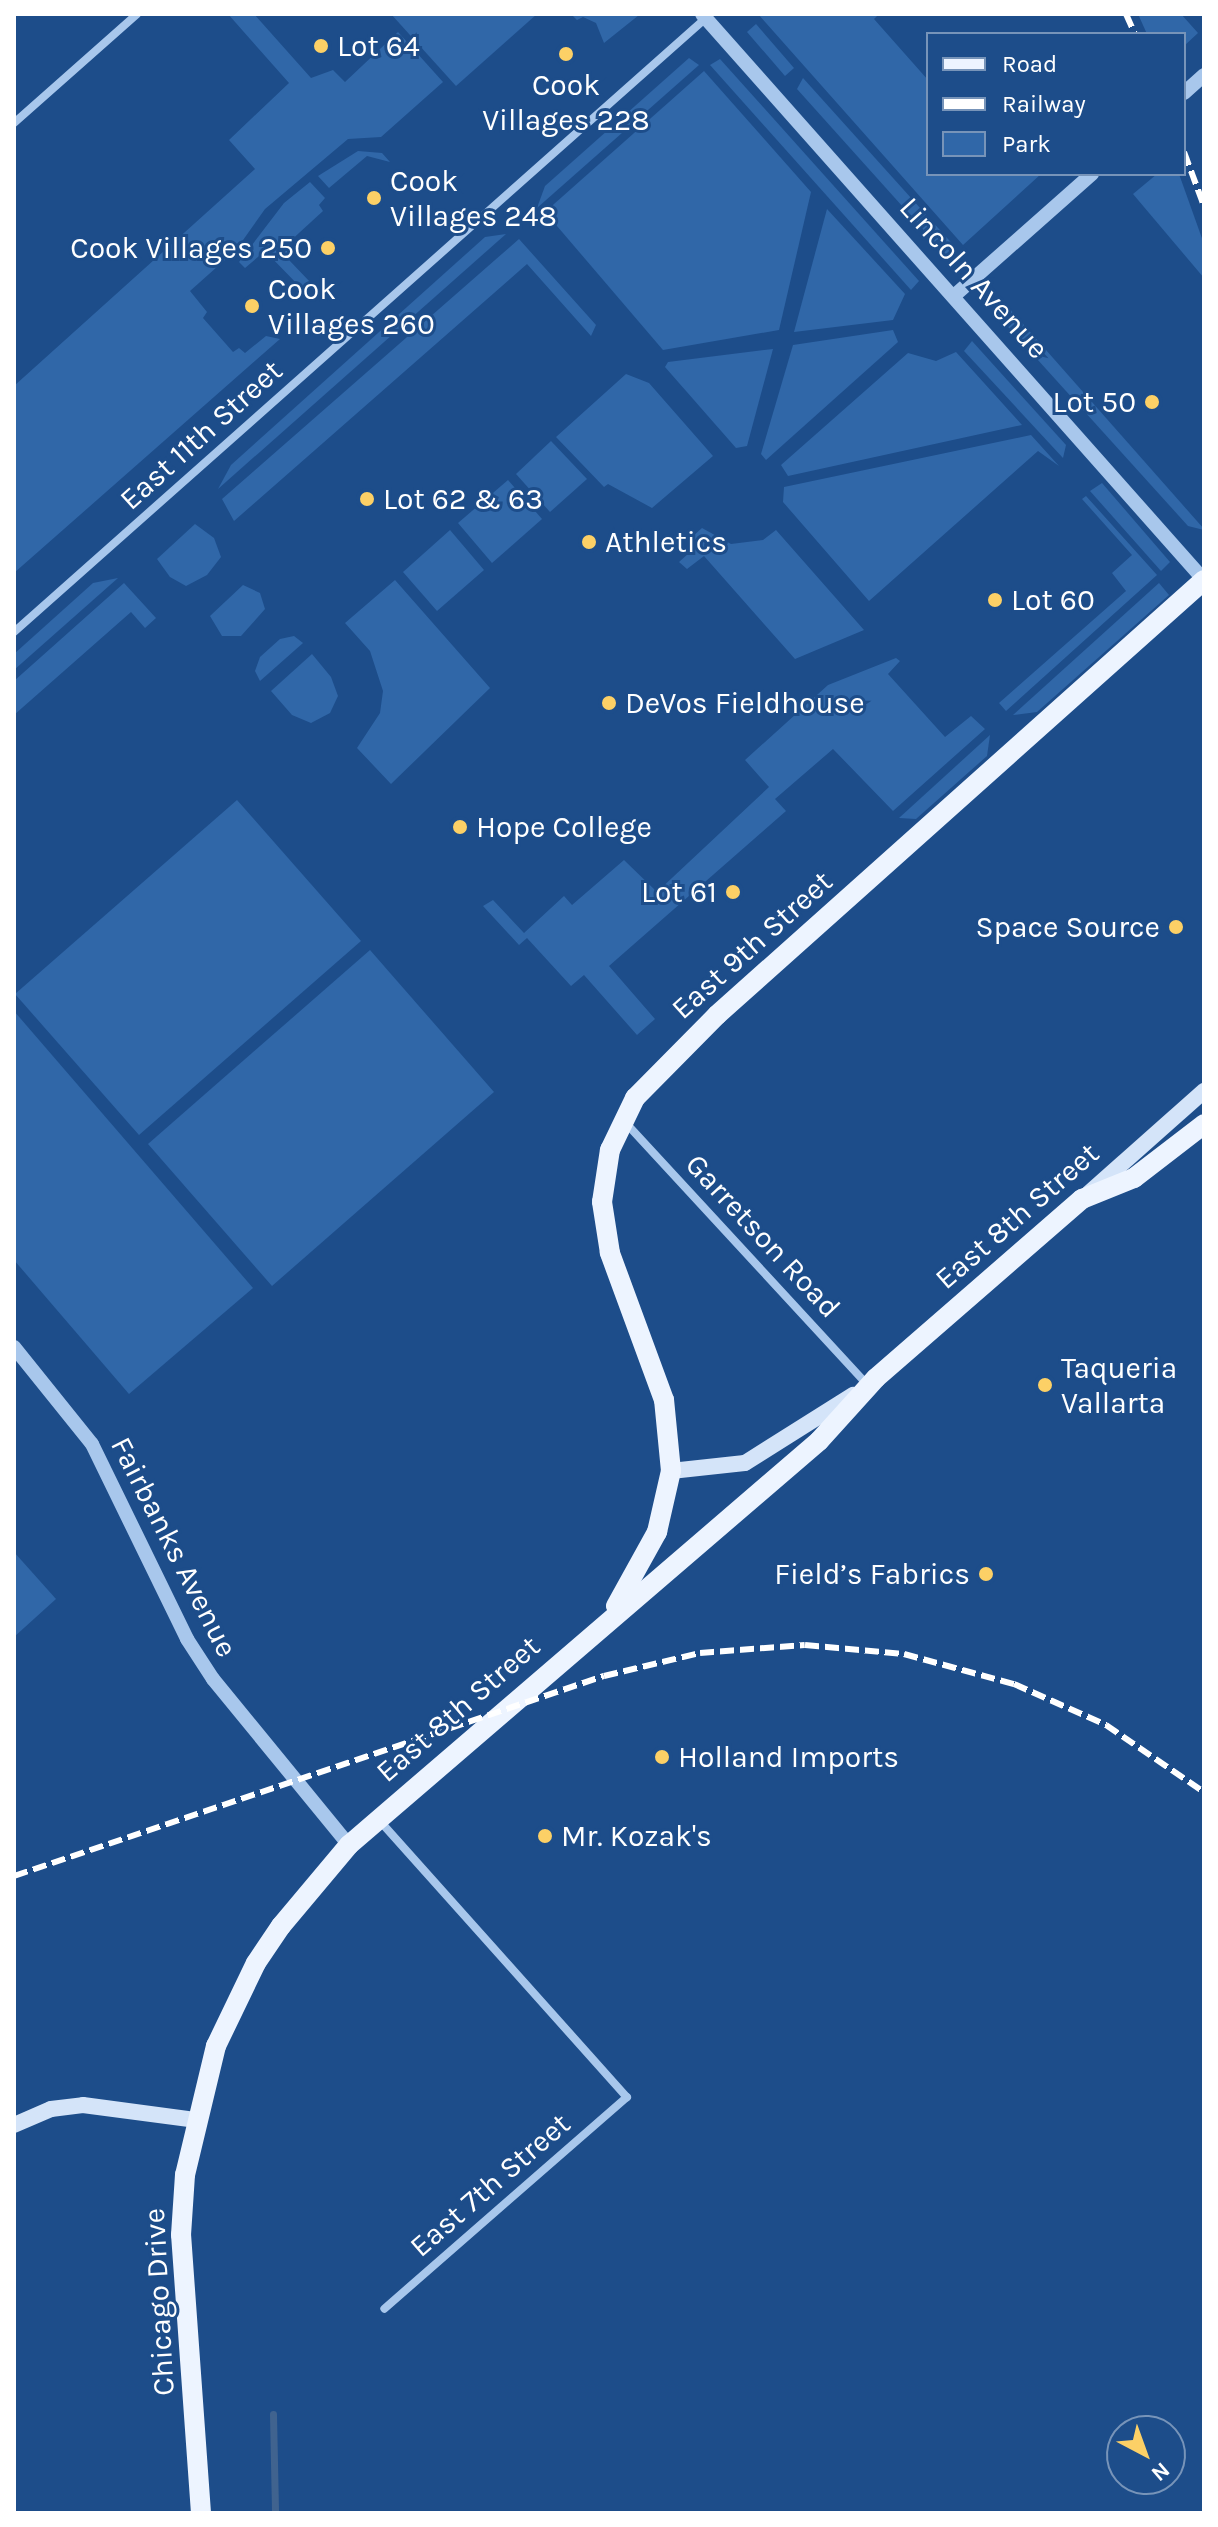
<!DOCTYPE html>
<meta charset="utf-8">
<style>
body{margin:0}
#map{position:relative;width:1218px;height:2527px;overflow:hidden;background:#1d4d8a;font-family:Karla,sans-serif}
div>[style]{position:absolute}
.green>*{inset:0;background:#3067a8}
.stream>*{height:7px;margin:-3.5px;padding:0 3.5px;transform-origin:3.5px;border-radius:3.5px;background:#40638f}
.minor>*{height:8px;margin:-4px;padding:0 4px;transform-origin:4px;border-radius:4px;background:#a8c7ec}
.tertiary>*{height:14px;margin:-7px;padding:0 7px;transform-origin:7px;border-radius:7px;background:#a8c7ec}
.secondary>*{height:16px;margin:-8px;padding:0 8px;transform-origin:8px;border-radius:8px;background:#d4e4f9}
.primary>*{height:20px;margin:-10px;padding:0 10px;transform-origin:10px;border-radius:10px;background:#edf4ff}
.rail>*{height:6px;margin-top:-3px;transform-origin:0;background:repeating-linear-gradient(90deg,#fff 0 14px,transparent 0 20px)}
.dots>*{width:22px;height:22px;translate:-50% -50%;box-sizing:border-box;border:4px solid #1d4d8a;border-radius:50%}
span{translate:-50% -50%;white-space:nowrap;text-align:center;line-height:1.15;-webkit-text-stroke:6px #1d4d8a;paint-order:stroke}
.poi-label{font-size:30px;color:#fff}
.left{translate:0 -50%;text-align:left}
.right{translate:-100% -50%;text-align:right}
.street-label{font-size:30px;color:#fff}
.frame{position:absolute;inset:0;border:16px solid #fff;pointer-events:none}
.legend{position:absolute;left:926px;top:32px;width:260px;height:144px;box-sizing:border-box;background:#1d4d8a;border:2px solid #7794b9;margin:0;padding:10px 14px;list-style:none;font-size:24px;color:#fff}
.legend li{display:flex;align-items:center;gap:16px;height:40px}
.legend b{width:40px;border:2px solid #7794b9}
.north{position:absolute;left:1106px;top:2415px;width:80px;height:80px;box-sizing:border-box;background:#1d4d8a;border:2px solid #7794b9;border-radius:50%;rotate:139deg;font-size:22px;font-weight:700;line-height:32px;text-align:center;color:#fff}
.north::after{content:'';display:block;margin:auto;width:28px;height:36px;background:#fcd066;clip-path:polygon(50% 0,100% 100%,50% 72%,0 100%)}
</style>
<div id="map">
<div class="green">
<div style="clip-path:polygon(228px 14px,254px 14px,311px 78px,333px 70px,345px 82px,398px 32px,443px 82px,381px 137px,348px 139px,265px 209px,236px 250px,190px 291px,207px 312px,203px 318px,233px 352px,239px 348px,245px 353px,266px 336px,280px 339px,14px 573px,14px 386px,255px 169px,229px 140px,289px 83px)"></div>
<div style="clip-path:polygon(391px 14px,537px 14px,456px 86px)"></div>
<div style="clip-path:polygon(571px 14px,633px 14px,639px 15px,604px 43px,596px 23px,583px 17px,577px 20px)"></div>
<div style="clip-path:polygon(758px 14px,879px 14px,874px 19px,928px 80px,928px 174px,1041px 174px,963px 245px)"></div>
<div style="clip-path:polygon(1138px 14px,1181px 14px,1198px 33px,1184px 46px,1184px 34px,1147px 34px)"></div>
<div style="clip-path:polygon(756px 24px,794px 68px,785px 76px,747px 32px)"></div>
<div style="clip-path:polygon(689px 58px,699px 65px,537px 208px,545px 186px)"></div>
<div style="clip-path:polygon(720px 59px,919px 281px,911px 290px,710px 65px)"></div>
<div style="clip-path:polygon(704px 71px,811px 192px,779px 330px,663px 350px,545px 212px)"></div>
<div style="clip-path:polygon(803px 78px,957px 249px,947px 256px,797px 89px)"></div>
<div style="clip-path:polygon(358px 151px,382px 153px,390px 162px,367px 156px,329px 188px,318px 176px)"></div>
<div style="clip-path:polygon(1157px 174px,1179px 174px,1204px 244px,1204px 278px,1133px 194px)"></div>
<div style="clip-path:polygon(310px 182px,325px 198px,319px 205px,323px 211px,287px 244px,296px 253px,289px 260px,311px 283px,303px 290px,265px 251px,245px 268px,239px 262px,284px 203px)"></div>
<div style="clip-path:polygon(827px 209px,905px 294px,893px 320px,794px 332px)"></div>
<div style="clip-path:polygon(506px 234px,218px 489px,231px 465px,485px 237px)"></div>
<div style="clip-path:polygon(519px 239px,596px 325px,591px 336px,527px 264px,234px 521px,222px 499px)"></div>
<div style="clip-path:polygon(1009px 308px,1204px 529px,1204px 530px,1188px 526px,1000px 318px)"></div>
<div style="clip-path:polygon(893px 330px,898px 342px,766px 460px,761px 454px,793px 345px)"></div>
<div style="clip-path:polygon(972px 341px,1066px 445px,1063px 458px,964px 351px)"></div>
<div style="clip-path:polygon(773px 349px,747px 446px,736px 448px,665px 367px,668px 362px)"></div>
<div style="clip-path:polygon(956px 352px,1022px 425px,788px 476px,781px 465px,908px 353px,936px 361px)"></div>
<div style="clip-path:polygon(626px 374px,649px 383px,713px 456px,652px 508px,608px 484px,604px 487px,556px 437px)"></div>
<div style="clip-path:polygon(1031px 435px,1059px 466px,1038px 451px,869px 601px,783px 502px,784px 487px)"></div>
<div style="clip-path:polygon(551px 441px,587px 479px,550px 512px,516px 474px)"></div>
<div style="clip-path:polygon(508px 480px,542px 519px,492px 563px,458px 523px)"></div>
<div style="clip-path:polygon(1102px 483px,1170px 562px,1161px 571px,1090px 491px)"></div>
<div style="clip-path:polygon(1086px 496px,1157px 575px,1006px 711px,999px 703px,1126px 591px,1112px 573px,1132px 555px,1082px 499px)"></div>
<div style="clip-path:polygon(195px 524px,214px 538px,221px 557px,207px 575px,186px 586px,170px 577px,157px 559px)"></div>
<div style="clip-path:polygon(702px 528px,731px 544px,763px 540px,776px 530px,864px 630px,795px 659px,704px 556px,687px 569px,679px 562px,699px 544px,693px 536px)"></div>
<div style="clip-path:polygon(450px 530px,484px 570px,437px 611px,403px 572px)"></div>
<div style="clip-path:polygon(118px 578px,14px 670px,14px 654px,93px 583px)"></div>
<div style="clip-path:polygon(395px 580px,490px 688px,391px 784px,357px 748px,380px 713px,383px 691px,370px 651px,345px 623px)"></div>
<div style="clip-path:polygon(124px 583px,156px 618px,145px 628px,131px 612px,14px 715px,14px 681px)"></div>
<div style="clip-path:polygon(1159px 583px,1169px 595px,1037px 712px,1013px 715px)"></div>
<div style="clip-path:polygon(243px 585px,260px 593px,265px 609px,241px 636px,222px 636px,210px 616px)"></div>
<div style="clip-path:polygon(294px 636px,303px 643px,260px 681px,255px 671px,260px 657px,280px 639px)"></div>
<div style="clip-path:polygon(312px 654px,331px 677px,338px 696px,330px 713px,311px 723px,292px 715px,271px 691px)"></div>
<div style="clip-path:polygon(896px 658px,900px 661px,888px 674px,945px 737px,971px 716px,985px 729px,893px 811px,833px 749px,775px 799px,786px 811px,609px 966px,655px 1019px,637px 1035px,584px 975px,571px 986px,527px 938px,519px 945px,483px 906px,493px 900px,524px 933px,564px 896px,572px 905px,624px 860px,657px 892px,769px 787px,745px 760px,828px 685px)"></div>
<div style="clip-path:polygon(990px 735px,987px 756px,916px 819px,899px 818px)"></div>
<div style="clip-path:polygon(237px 800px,361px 941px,139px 1135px,15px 994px)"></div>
<div style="clip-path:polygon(370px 950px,494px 1092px,272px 1286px,148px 1144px)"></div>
<div style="clip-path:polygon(14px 1011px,253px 1288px,129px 1394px,14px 1260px)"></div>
<div style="clip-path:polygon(14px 1552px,56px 1599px,14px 1637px)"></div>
</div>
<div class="stream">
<div style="left:273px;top:2414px;width:99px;rotate:88.8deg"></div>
</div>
<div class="minor">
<div style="left:14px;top:123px;width:164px;rotate:-41.5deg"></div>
<div style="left:14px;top:632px;width:925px;rotate:-41.58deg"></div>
<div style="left:624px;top:1121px;width:358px;rotate:47.3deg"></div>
<div style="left:379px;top:1820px;width:372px;rotate:48.2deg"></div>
<div style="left:627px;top:2097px;width:322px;rotate:138.9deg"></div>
</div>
<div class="tertiary">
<div style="left:702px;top:14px;width:757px;rotate:48.43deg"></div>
<div style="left:1184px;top:93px;width:27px;rotate:-42deg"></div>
<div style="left:955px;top:295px;width:183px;rotate:-41.5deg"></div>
<div style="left:14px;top:1347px;width:124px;rotate:51.2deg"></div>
<div style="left:92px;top:1444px;width:217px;rotate:64deg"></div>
<div style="left:187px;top:1639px;width:48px;rotate:57deg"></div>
<div style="left:213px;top:1679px;width:215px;rotate:50.7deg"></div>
</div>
<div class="secondary">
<div style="left:1089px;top:1193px;width:154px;rotate:-41.6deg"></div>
<div style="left:671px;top:1471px;width:74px;rotate:-6.2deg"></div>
<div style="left:745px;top:1463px;width:128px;rotate:-32.2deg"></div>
<div style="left:14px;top:2125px;width:40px;rotate:-23.4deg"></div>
<div style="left:51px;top:2109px;width:32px;rotate:-7deg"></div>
<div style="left:83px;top:2105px;width:113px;rotate:7.6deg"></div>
</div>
<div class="primary">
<div style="left:616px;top:1606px;width:85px;rotate:-61deg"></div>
<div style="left:657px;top:1532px;width:63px;rotate:-77.1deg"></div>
<div style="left:671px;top:1471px;width:71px;rotate:-95.6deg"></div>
<div style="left:664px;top:1400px;width:157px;rotate:-110.2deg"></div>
<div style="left:610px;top:1253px;width:52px;rotate:-98.9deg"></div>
<div style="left:602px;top:1202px;width:53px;rotate:-81.3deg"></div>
<div style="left:610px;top:1150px;width:58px;rotate:-64.3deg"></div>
<div style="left:635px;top:1098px;width:117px;rotate:-45.3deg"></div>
<div style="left:717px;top:1015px;width:653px;rotate:-41.77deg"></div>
<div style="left:201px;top:2513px;width:279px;rotate:-94.1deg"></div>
<div style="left:181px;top:2235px;width:60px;rotate:-86.2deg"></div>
<div style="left:185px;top:2175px;width:133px;rotate:-76.5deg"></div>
<div style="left:216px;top:2046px;width:92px;rotate:-64.3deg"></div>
<div style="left:256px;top:1963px;width:45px;rotate:-56deg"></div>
<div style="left:281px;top:1926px;width:106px;rotate:-50deg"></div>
<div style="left:349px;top:1845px;width:620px;rotate:-40.68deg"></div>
<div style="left:819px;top:1441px;width:85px;rotate:-47.9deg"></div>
<div style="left:876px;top:1378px;width:273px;rotate:-41deg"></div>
<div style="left:1082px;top:1199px;width:56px;rotate:-22deg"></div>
<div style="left:1134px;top:1178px;width:88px;rotate:-37.6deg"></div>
</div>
<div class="rail">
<div style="left:1126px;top:14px;width:22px;rotate:66deg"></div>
<div style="left:1184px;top:152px;width:58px;rotate:69.7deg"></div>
<div style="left:14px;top:1876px;width:623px;rotate:-18.73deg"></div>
<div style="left:604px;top:1676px;width:99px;rotate:-13.5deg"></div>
<div style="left:700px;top:1653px;width:105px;rotate:-4.4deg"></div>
<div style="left:805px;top:1645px;width:99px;rotate:5.2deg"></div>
<div style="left:904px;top:1654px;width:114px;rotate:15.3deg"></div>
<div style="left:1014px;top:1684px;width:101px;rotate:24deg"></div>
<div style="left:1106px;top:1725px;width:119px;rotate:34.4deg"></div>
</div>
<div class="dots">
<div style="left:321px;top:46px;background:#fcd066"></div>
<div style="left:566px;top:54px;background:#fcd066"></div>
<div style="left:374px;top:198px;background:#fcd066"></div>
<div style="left:328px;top:248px;background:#fcd066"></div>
<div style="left:252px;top:306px;background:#fcd066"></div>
<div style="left:1152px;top:402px;background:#fcd066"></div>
<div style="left:367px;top:499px;background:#fcd066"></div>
<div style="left:589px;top:542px;background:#fcd066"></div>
<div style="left:995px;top:600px;background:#fcd066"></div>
<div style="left:609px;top:703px;background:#fcd066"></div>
<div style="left:460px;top:827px;background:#fcd066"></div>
<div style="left:733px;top:892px;background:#fcd066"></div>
<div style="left:1176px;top:927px;background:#fcd066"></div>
<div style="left:1045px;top:1385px;background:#fcd066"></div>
<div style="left:986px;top:1574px;background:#fcd066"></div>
<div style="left:662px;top:1757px;background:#fcd066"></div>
<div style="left:545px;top:1836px;background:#fcd066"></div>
</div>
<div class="poi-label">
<span class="left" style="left:337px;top:46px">Lot 64</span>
<span style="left:566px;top:102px">Cook<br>Villages 228</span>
<span class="left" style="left:390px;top:198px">Cook<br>Villages 248</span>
<span class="right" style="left:312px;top:248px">Cook Villages 250</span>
<span class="left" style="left:268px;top:306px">Cook<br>Villages 260</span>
<span class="right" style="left:1136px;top:402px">Lot 50</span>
<span class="left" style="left:383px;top:499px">Lot 62 &amp; 63</span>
<span class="left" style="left:605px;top:542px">Athletics</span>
<span class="left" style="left:1011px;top:600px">Lot 60</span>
<span class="left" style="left:625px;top:703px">DeVos Fieldhouse</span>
<span class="left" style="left:476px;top:827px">Hope College</span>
<span class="right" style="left:717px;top:892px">Lot 61</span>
<span class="right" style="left:1160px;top:927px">Space Source</span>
<span class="left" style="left:1061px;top:1385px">Taqueria<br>Vallarta</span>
<span class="right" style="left:970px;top:1574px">Field’s Fabrics</span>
<span class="left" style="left:678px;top:1757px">Holland Imports</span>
<span class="left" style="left:561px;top:1836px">Mr. Kozak's</span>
</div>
<div class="street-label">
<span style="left:974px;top:278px;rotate:48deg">Lincoln Avenue</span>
<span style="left:201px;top:435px;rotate:-42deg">East 11th Street</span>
<span style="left:752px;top:945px;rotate:-42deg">East 9th Street</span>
<span style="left:1017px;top:1216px;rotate:-41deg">East 8th Street</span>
<span style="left:763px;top:1236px;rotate:47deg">Garretson Road</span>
<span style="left:174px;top:1547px;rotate:63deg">Fairbanks Avenue</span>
<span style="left:458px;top:1709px;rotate:-41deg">East 8th Street</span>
<span style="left:490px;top:2185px;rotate:-41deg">East 7th Street</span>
<span style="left:159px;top:2302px;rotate:-93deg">Chicago Drive</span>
</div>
<div class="frame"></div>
<ul class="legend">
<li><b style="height:10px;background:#edf4ff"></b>Road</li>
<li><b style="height:10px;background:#fff"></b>Railway</li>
<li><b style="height:22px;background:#3067a8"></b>Park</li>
</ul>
<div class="north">N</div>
</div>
